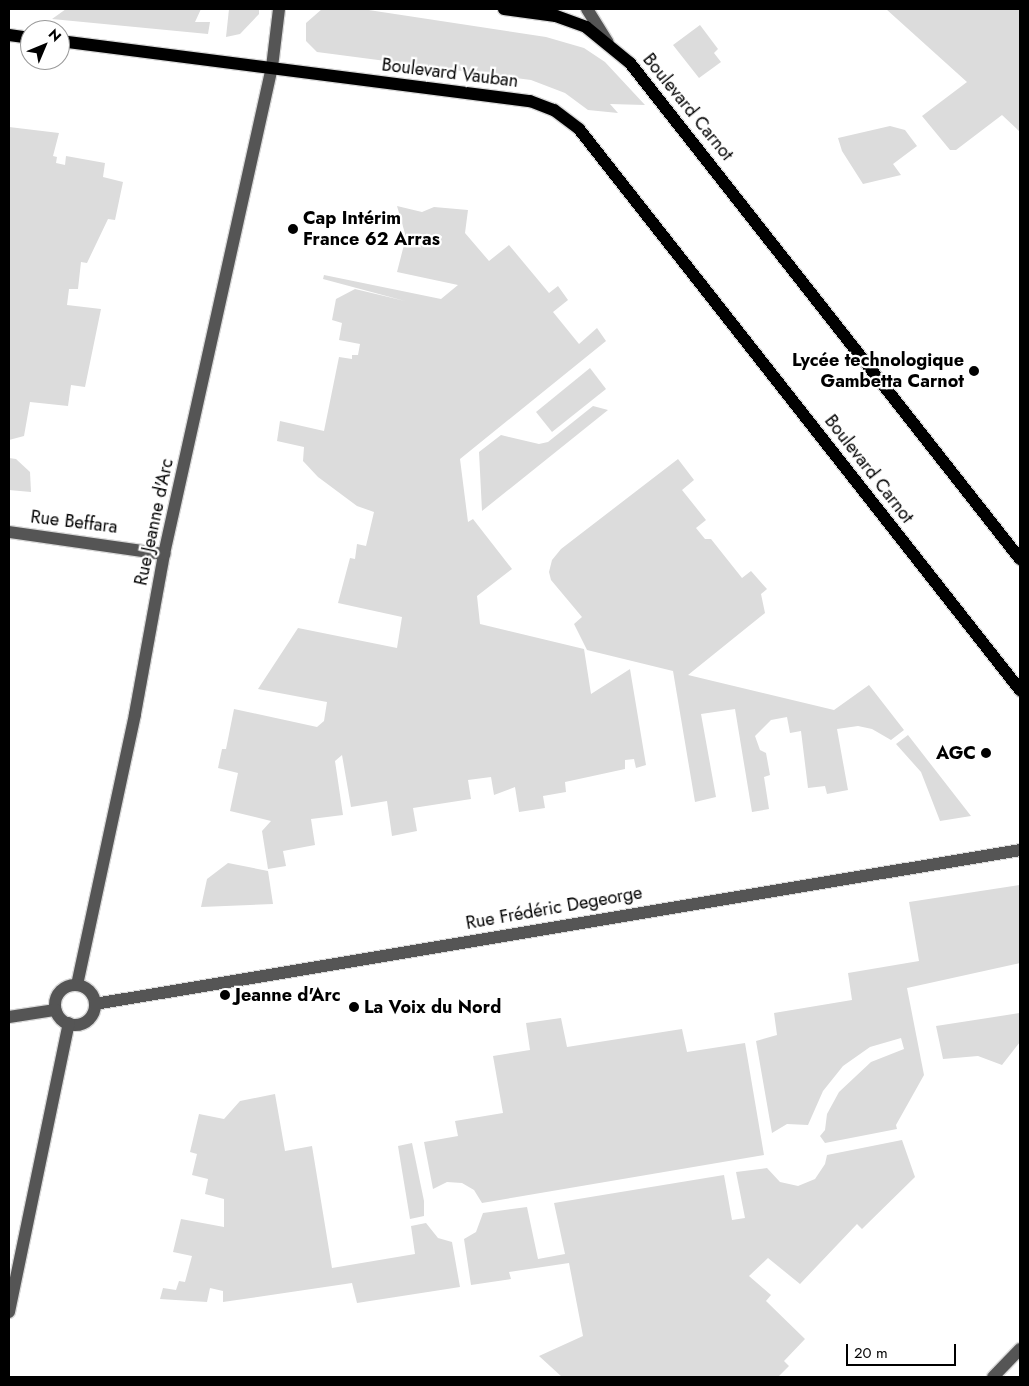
<!DOCTYPE html>
<meta charset="utf-8">
<style>
body{margin:0}
#map{position:relative;width:1029px;height:1386px;overflow:hidden;background:#fff;font-family:Jost,sans-serif}
div>[style]{position:absolute}
.green>*{inset:0;background:#dcdcdc}
.roads{filter:drop-shadow(1px 0 #dbdbdb) drop-shadow(-1px 0 #dbdbdb) drop-shadow(0 1px #dbdbdb) drop-shadow(0 -1px #dbdbdb)}
.minor>*{height:12px;margin:-6px;padding:0 6px;transform-origin:6px;border-radius:6px;background:#555}
.minor>.ring{margin:-6px;padding:0;box-sizing:content-box;background:none;border:12px solid #555;border-radius:50%}
.major>*{height:12px;margin:-6px;padding:0 6px;transform-origin:6px;border-radius:6px;background:#000}
.dots>*{width:14px;height:14px;translate:-50% -50%;box-sizing:border-box;border:2px solid #fff;border-radius:50%}
span{translate:-50% -50%;white-space:nowrap;text-align:center;line-height:1.15;-webkit-text-stroke:4.5px #fff;paint-order:stroke}
.street-label{font-size:18px;color:#000}
.poi-label{font-size:18px;color:#000;font-weight:700}
.left{translate:0 -50%;text-align:left}
.right{translate:-100% -50%;text-align:right}
.frame{position:absolute;inset:0;border:10px solid #000;pointer-events:none}
.north{position:absolute;left:20px;top:20px;width:50px;height:50px;box-sizing:border-box;background:#fff;border:1px solid #999;border-radius:50%;rotate:45deg;font-size:14px;font-weight:700;line-height:20px;text-align:center;color:#000}
.north::after{content:'';display:block;margin:auto;width:18px;height:22px;background:#000;clip-path:polygon(50% 0,100% 100%,50% 72%,0 100%)}
.scale{position:absolute;left:846px;top:1344px;width:110px;height:22px;box-sizing:border-box;border:2px solid #000;border-top:0;padding-left:6px;font-size:15px;line-height:18px;white-space:nowrap;color:#000;-webkit-text-stroke:4px #fff;paint-order:stroke}
</style>
<div id="map">
<div class="green">
<div style="clip-path:polygon(66px 9px,201px 9px,195px 22px,210px 22px,208px 34px,52px 19px)"></div>
<div style="clip-path:polygon(229px 9px,259px 9px,259px 14px,240px 34px,226px 37px)"></div>
<div style="clip-path:polygon(322px 9px,362px 9px,546px 37px,584px 48px,605px 62px,645px 105px,610px 104px,618px 113px,588px 110px,565px 93px,531px 80px,317px 52px,306px 41px,306px 23px)"></div>
<div style="clip-path:polygon(886px 9px,1020px 9px,1020px 132px,1002px 115px,956px 150px,950px 150px,922px 116px,967px 82px)"></div>
<div style="clip-path:polygon(700px 25px,718px 49px,714px 53px,721px 62px,699px 78px,673px 45px)"></div>
<div style="clip-path:polygon(890px 126px,905px 130px,917px 146px,893px 164px,901px 175px,863px 184px,842px 151px,838px 138px)"></div>
<div style="clip-path:polygon(9px 127px,59px 133px,53px 156px,57px 157px,56px 163px,65px 165px,66px 156px,105px 163px,103px 177px,123px 182px,115px 220px,108px 219px,87px 263px,81px 262px,78px 289px,69px 289px,67px 305px,101px 309px,85px 387px,71px 385px,68px 406px,30px 402px,24px 436px,9px 440px)"></div>
<div style="clip-path:polygon(397px 206px,422px 212px,434px 207px,468px 210px,465px 233px,489px 261px,509px 245px,549px 293px,558px 286px,568px 300px,553px 312px,579px 344px,597px 328px,606px 341px,460px 459px,468px 522px,473px 519px,512px 569px,477px 596px,480px 624px,584px 649px,591px 694px,630px 669px,646px 765px,636px 768px,634px 759px,625px 760px,625px 769px,565px 782px,566px 792px,543px 796px,545px 808px,519px 812px,515px 787px,494px 795px,491px 777px,468px 780px,471px 799px,413px 808px,417px 831px,392px 836px,387px 801px,351px 807px,342px 755px,335px 761px,343px 815px,311px 819px,315px 845px,283px 851px,286px 866px,268px 869px,262px 831px,271px 821px,230px 811px,238px 773px,218px 768px,222px 749px,226px 749px,234px 709px,317px 727px,324px 721px,327px 702px,258px 689px,298px 628px,397px 648px,402px 617px,338px 603px,350px 558px,355px 559px,357px 544px,366px 546px,374px 512px,357px 506px,318px 477px,303px 461px,304px 447px,277px 441px,280px 421px,324px 431px,339px 357px,352px 359px,352px 355px,358px 355px,360px 344px,339px 340px,342px 323px,332px 320px,336px 299px,355px 289px,405px 301px,323px 279px,324px 275px,441px 299px,458px 285px,397px 272px,406px 237px)"></div>
<div style="clip-path:polygon(590px 368px,606px 389px,552px 432px,536px 412px)"></div>
<div style="clip-path:polygon(593px 406px,608px 410px,482px 511px,479px 452px,501px 435px,539px 444px,548px 442px)"></div>
<div style="clip-path:polygon(9px 458px,16px 459px,30px 472px,31px 492px,9px 490px)"></div>
<div style="clip-path:polygon(678px 459px,694px 480px,682px 490px,706px 520px,696px 528px,705px 539px,711px 539px,742px 578px,751px 571px,767px 589px,761px 594px,765px 613px,688px 675px,834px 710px,869px 685px,904px 730px,891px 740px,872px 729px,858px 726px,837px 729px,848px 790px,827px 794px,825px 786px,808px 788px,801px 731px,790px 733px,787px 717px,771px 720px,755px 736px,760px 750px,766px 753px,770px 775px,764px 777px,769px 809px,752px 812px,735px 709px,701px 714px,716px 797px,695px 802px,673px 671px,587px 650px,574px 624px,582px 617px,551px 580px,549px 572px,552px 560px,561px 549px)"></div>
<div style="clip-path:polygon(908px 735px,971px 816px,940px 821px,921px 772px,896px 744px)"></div>
<div style="clip-path:polygon(228px 863px,268px 871px,273px 904px,201px 907px,207px 879px)"></div>
<div style="clip-path:polygon(1020px 885px,1020px 963px,907px 988px,924px 1075px,896px 1125px,897px 1129px,825px 1143px,820px 1136px,825px 1130px,827px 1114px,839px 1092px,871px 1062px,904px 1049px,901px 1038px,870px 1047px,843px 1066px,823px 1091px,808px 1125px,787px 1124px,772px 1133px,756px 1041px,777px 1035px,774px 1013px,852px 1000px,848px 973px,919px 961px,909px 902px)"></div>
<div style="clip-path:polygon(1020px 1013px,1020px 1042px,1002px 1065px,978px 1056px,943px 1059px,936px 1026px)"></div>
<div style="clip-path:polygon(561px 1018px,567px 1047px,682px 1029px,687px 1052px,745px 1043px,764px 1155px,482px 1203px,474px 1190px,462px 1183px,447px 1182px,433px 1189px,424px 1142px,458px 1136px,455px 1121px,503px 1113px,493px 1056px,530px 1050px,526px 1023px)"></div>
<div style="clip-path:polygon(275px 1094px,285px 1151px,312px 1146px,332px 1268px,415px 1254px,411px 1226px,426px 1223px,438px 1238px,452px 1242px,460px 1287px,357px 1303px,352px 1283px,223px 1302px,223px 1291px,210px 1288px,207px 1302px,160px 1299px,163px 1288px,176px 1290px,179px 1281px,185px 1282px,192px 1256px,173px 1252px,181px 1219px,224px 1227px,224px 1199px,205px 1194px,208px 1179px,192px 1175px,197px 1154px,190px 1152px,199px 1114px,224px 1119px,240px 1101px)"></div>
<div style="clip-path:polygon(902px 1140px,915px 1177px,862px 1229px,857px 1224px,800px 1284px,768px 1258px,749px 1276px,771px 1295px,766px 1301px,805px 1339px,784px 1361px,789px 1366px,778px 1377px,562px 1377px,539px 1356px,583px 1336px,569px 1263px,509px 1272px,511px 1279px,471px 1285px,464px 1239px,476px 1232px,483px 1213px,527px 1207px,538px 1259px,565px 1254px,554px 1203px,724px 1175px,732px 1220px,745px 1218px,736px 1172px,767px 1168px,780px 1182px,798px 1186px,815px 1179px,825px 1164px,827px 1155px)"></div>
<div style="clip-path:polygon(412px 1143px,424px 1201px,424px 1216px,410px 1219px,398px 1146px)"></div>
</div>
<div class="roads">
<div class="minor">
<div style="left:587px;top:9px;width:39px;rotate:58deg"></div>
<div style="left:9px;top:532px;width:157px;rotate:8.1deg"></div>
<div style="left:77px;top:985px;width:277px;rotate:-77.9deg"></div>
<div style="left:135px;top:714px;width:163px;rotate:-79.7deg"></div>
<div style="left:164px;top:554px;width:499px;rotate:-77.5deg"></div>
<div style="left:272px;top:67px;width:58px;rotate:-83.1deg"></div>
<div class="ring" style="left:55px;top:985px;width:28px;height:28px"></div>
<div style="left:95px;top:1004px;width:938px;rotate:-9.45deg"></div>
<div style="left:9px;top:1017px;width:47px;rotate:-8.7deg"></div>
<div style="left:9px;top:1312px;width:295px;rotate:-78.3deg"></div>
<div style="left:993px;top:1377px;width:39px;rotate:-46deg"></div>
</div>
<div class="major">
<div style="left:504px;top:9px;width:52px;rotate:7.7deg"></div>
<div style="left:556px;top:16px;width:32px;rotate:20deg"></div>
<div style="left:586px;top:27px;width:57px;rotate:39.3deg"></div>
<div style="left:630px;top:63px;width:631px;rotate:51.82deg"></div>
<div style="left:9px;top:35px;width:21px;rotate:8deg"></div>
<div style="left:60px;top:41px;width:474px;rotate:7.3deg"></div>
<div style="left:530px;top:101px;width:26px;rotate:21deg"></div>
<div style="left:554px;top:110px;width:31px;rotate:37deg"></div>
<div style="left:579px;top:129px;width:714px;rotate:51.83deg"></div>
</div>
</div>
<div class="dots">
<div style="left:293px;top:229px;background:#000"></div>
<div style="left:974px;top:371px;background:#000"></div>
<div style="left:986px;top:753px;background:#000"></div>
<div style="left:225px;top:995px;background:#000"></div>
<div style="left:354px;top:1007px;background:#000"></div>
</div>
<div class="street-label">
<span style="left:450px;top:73px;rotate:7deg">Boulevard Vauban</span>
<span style="left:688px;top:107px;rotate:51deg">Boulevard Carnot</span>
<span style="left:869px;top:469px;rotate:52deg">Boulevard Carnot</span>
<span style="left:74px;top:522px;rotate:7deg">Rue Beffara</span>
<span style="left:154px;top:522px;rotate:-78deg">Rue Jeanne d'Arc</span>
<span style="left:554px;top:908px;rotate:-10deg">Rue Frédéric Degeorge</span>
</div>
<div class="poi-label">
<span class="left" style="left:303px;top:229px">Cap Intérim<br>France 62 Arras</span>
<span class="right" style="left:964px;top:371px">Lycée technologique<br>Gambetta Carnot</span>
<span class="right" style="left:976px;top:753px">AGC</span>
<span class="left" style="left:235px;top:995px">Jeanne d'Arc</span>
<span class="left" style="left:364px;top:1007px">La Voix du Nord</span>
</div>
<div class="frame"></div>
<div class="north">N</div>
<div class="scale">20 m</div>
</div>
